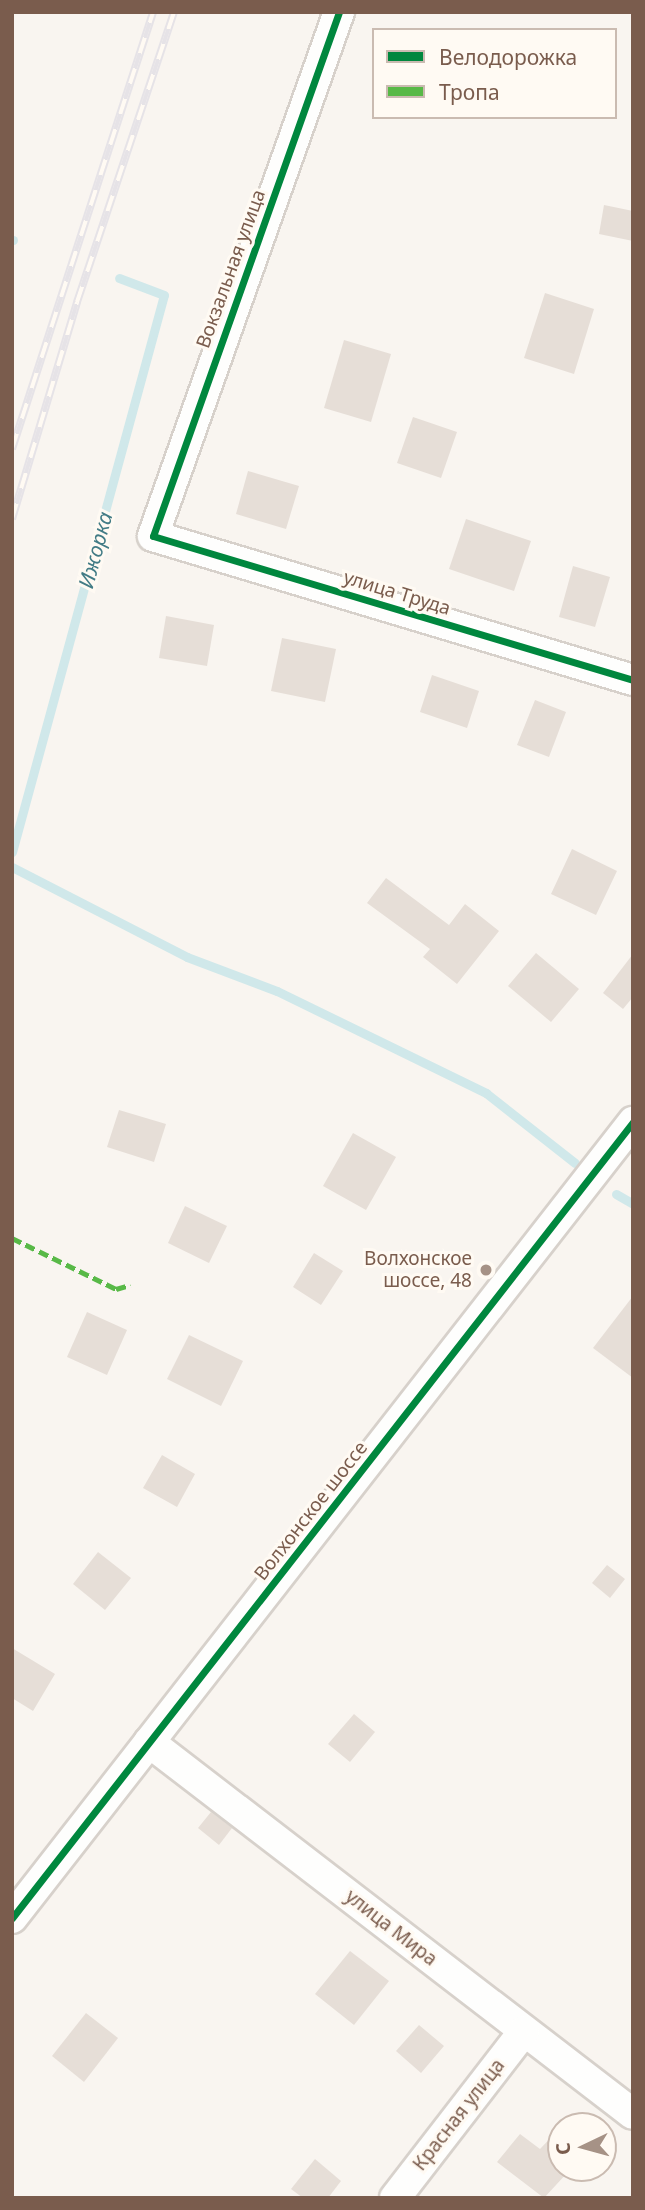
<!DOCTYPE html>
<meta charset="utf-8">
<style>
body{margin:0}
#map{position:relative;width:645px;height:2210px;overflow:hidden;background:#f9f5f0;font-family:"Noto Sans",sans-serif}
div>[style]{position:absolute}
.stream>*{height:9px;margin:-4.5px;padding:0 4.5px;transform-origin:4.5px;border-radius:4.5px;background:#d0e8ea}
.building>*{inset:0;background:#e6ded7}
.roads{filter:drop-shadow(2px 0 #d7d1cb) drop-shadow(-2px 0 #d7d1cb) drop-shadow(0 2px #d7d1cb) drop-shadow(0 -2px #d7d1cb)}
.minor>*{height:30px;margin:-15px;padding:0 15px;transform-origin:15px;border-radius:15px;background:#fefefd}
.rail>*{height:8px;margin-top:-4px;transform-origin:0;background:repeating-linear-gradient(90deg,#fffaf3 0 16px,#e6e3e7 0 32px);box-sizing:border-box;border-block:2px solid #e6e3e7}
.quiet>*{height:5px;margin-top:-2.5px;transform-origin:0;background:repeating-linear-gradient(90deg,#58b947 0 10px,transparent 0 15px)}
.cycleway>*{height:7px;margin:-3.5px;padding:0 3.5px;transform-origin:3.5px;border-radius:3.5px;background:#00873e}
.dots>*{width:19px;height:19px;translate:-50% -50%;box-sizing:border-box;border:4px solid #fffaf3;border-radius:50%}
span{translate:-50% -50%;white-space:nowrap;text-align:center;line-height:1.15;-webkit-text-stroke:6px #fffaf3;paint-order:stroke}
.street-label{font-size:19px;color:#7a5c4d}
.poi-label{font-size:19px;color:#7a5c4d}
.right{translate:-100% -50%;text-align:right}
.water-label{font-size:21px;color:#437c86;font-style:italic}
.frame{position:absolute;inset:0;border:14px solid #7a5c4d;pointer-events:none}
.legend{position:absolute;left:372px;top:28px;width:245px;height:91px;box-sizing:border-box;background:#fffaf3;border:2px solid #cabbb1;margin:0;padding:9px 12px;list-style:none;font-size:21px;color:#7a5c4d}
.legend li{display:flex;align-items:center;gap:14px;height:35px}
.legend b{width:35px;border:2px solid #cabbb1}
.north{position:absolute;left:547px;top:2112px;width:70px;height:70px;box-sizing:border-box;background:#fffaf3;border:2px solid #cabbb1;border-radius:50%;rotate:265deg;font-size:19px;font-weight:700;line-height:28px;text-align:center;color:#7a5c4d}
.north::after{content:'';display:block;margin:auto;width:24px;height:32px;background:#a69286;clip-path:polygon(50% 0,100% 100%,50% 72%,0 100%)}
</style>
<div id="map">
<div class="stream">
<div style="left:12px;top:240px;width:1px"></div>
<div style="left:12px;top:852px;width:577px;rotate:-74.74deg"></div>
<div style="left:164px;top:295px;width:48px;rotate:-159.3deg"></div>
<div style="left:12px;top:867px;width:197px;rotate:27.2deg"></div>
<div style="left:187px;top:957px;width:96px;rotate:20.7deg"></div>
<div style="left:277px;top:991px;width:233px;rotate:26deg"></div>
<div style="left:486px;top:1093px;width:113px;rotate:38.2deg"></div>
<div style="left:616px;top:1194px;width:20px;rotate:30deg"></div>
</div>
<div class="building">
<div style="clip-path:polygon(604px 205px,633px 211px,633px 241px,599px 234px)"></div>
<div style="clip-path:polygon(545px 293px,594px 309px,574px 374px,524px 358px)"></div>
<div style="clip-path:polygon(344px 340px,391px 354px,371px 422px,324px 408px)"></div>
<div style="clip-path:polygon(413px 417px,457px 432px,441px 478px,397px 463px)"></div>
<div style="clip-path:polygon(248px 471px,299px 486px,286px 529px,236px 514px)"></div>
<div style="clip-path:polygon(466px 519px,531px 541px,514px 591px,449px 569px)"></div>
<div style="clip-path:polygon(573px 566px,610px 577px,595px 627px,559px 617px)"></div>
<div style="clip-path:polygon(166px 616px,214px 625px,207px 666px,159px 658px)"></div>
<div style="clip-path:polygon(282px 638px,336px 649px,325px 702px,271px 691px)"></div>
<div style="clip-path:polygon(432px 675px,479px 691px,467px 728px,420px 712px)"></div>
<div style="clip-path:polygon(535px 700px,566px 712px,549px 757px,517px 745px)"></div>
<div style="clip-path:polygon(572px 849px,617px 871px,596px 915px,551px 894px)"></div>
<div style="clip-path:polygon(386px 878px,449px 925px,465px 904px,499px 931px,457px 984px,423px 957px,430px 949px,367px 903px)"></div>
<div style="clip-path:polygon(536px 953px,579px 989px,551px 1022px,508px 986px)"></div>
<div style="clip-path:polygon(633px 954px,633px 997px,623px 1009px,603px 993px)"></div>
<div style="clip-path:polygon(119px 1110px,166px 1124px,154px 1162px,107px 1147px)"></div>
<div style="clip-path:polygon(353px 1133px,396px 1157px,366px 1210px,323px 1186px)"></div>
<div style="clip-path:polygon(185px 1206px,227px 1226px,209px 1263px,168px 1243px)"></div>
<div style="clip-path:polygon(314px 1253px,343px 1271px,321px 1305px,293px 1287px)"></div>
<div style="clip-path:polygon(633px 1296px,633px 1378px,593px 1348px)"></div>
<div style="clip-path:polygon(87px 1312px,127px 1330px,107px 1375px,67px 1357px)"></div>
<div style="clip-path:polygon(189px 1335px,243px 1361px,221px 1406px,167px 1379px)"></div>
<div style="clip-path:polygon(162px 1455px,195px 1474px,177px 1507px,143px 1488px)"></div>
<div style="clip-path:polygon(98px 1552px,131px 1578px,105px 1610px,73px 1584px)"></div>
<div style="clip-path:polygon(607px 1565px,625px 1579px,610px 1598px,592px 1583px)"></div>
<div style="clip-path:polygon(12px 1648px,55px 1674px,33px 1711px,12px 1698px)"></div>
<div style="clip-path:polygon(354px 1714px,375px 1732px,350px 1762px,328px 1744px)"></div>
<div style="clip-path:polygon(211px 1812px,232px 1828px,219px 1845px,198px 1828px)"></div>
<div style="clip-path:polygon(350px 1951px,389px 1981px,354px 2025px,315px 1994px)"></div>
<div style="clip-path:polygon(86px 2013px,118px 2038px,84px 2082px,52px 2056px)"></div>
<div style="clip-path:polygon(419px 2025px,444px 2046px,421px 2073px,396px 2051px)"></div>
<div style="clip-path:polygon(561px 2127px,561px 2168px,568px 2172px,544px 2198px,497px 2162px,520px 2134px,540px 2149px)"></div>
<div style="clip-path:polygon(315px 2159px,341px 2181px,328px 2198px,303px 2198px,291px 2189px)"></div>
</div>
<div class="roads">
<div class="minor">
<div style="left:339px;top:12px;width:556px;rotate:109.54deg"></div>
<div style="left:153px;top:536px;width:501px;rotate:16.7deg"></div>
<div style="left:149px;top:1742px;width:610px;rotate:37.55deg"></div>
<div style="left:12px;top:1918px;width:1010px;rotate:-52.04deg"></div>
<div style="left:395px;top:2198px;width:211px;rotate:-52.3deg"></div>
</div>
</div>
<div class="rail">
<div style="left:12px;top:449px;width:459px;rotate:-72.1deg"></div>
<div style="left:12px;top:519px;width:227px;rotate:-73.3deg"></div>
<div style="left:77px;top:302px;width:306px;rotate:-71.5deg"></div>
</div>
<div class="quiet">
<div style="left:12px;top:1238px;width:116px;rotate:26.1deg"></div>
<div style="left:116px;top:1289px;width:15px;rotate:-16deg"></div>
</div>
<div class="cycleway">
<div style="left:339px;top:12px;width:556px;rotate:109.54deg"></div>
<div style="left:153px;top:536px;width:501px;rotate:16.7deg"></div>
<div style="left:12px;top:1918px;width:1010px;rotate:-52.04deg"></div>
</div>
<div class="dots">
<div style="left:486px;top:1270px;background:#a69286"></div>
</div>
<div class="street-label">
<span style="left:231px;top:269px;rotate:-70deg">Вокзальная улица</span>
<span style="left:397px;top:593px;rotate:17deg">улица Труда</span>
<span style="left:311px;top:1511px;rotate:-52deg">Волхонское шоссе</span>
<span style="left:391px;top:1928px;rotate:38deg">улица Мира</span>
<span style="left:459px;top:2115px;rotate:-52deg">Красная улица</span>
</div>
<div class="poi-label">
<span class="right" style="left:472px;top:1270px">Волхонское<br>шоссе, 48</span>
</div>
<div class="water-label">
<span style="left:95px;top:550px;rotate:-75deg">Ижорка</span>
</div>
<div class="frame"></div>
<ul class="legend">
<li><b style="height:9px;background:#00873e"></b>Велодорожка</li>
<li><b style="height:9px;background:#58b947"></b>Тропа</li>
</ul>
<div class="north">С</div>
</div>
